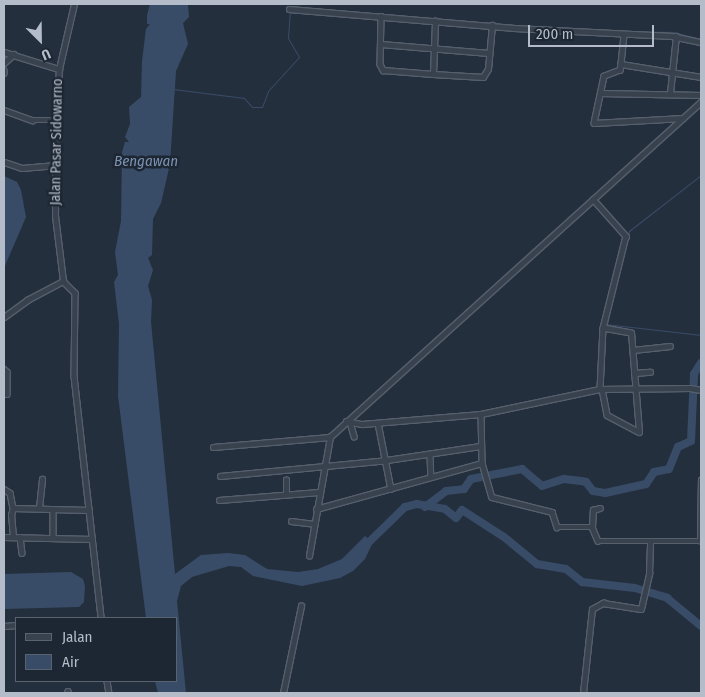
<!DOCTYPE html>
<style>
body{margin:0}
#map{position:relative;width:705px;height:697px;overflow:hidden;background:#242f3e;font-family:"Fira Sans Condensed",sans-serif}
div>[style]{position:absolute}
.water>*{inset:0;background:#394c67}
.stream>*{height:1px;margin:-0.5px;padding:0 0.5px;transform-origin:0.5px;border-radius:0.5px;background:#394c67}
.river>*{height:8px;margin:-4px;padding:0 4px;transform-origin:4px;border-radius:4px;background:#394c67}
.roads{filter:drop-shadow(1px 0 #565f6c) drop-shadow(-1px 0 #565f6c) drop-shadow(0 1px #565f6c) drop-shadow(0 -1px #565f6c)}
.street>*{height:4.5px;margin:-2.25px;padding:0 2.25px;transform-origin:2.25px;border-radius:2.25px;background:#38414e}
span{translate:-50% -50%;white-space:nowrap;text-align:center;line-height:1.15;-webkit-text-stroke:5px #1d2633;paint-order:stroke}
.street-label{font-size:14px;color:#b4bcc9}
.water-label{font-size:15px;color:#7c92b1;font-style:italic}
.frame{position:absolute;inset:0;border:5px solid #b4bcc9;pointer-events:none}
.legend{position:absolute;left:15px;top:617px;width:162px;height:65px;box-sizing:border-box;background:#1d2633;border:1px solid #59626f;margin:0;padding:6px 9px;list-style:none;font-size:15px;color:#b4bcc9}
.legend li{display:flex;align-items:center;gap:10px;height:25px}
.legend b{width:25px;border:1px solid #59626f}
.north{position:absolute;left:15px;top:15px;width:50px;height:50px;-webkit-text-stroke:4px #1d2633;paint-order:stroke;rotate:157deg;font-size:14px;font-weight:700;line-height:20px;text-align:center;color:#b4bcc9}
.north::after{content:'';display:block;margin:auto;width:18px;height:22px;background:#b4bcc9;clip-path:polygon(50% 0,100% 100%,50% 72%,0 100%)}
.scale{position:absolute;left:528px;top:25px;width:126px;height:22px;box-sizing:border-box;border:2px solid #b4bcc9;border-top:0;padding-left:6px;font-size:15px;line-height:18px;white-space:nowrap;color:#b4bcc9;-webkit-text-stroke:4px #1d2633;paint-order:stroke}
</style>
<div id="map">
<div class="water">
<div style="clip-path:polygon(150px 4px,188px 5px,189px 17px,183px 23px,188px 44px,176px 71px,170px 164px,161px 203px,153px 219px,152px 255px,148px 258px,153px 270px,148px 286px,152px 300px,151px 322px,175px 574px,201px 555px,228px 553px,245px 555px,267px 569px,298px 572px,318px 569px,342px 559px,365px 536px,373px 542px,365px 559px,353px 571px,340px 578px,302px 586px,253px 576px,241px 567px,229px 566px,192px 577px,181px 586px,177px 601px,186px 693px,158px 693px,155px 681px,176px 681px,176px 618px,146px 618px,118px 396px,119px 324px,114px 282px,118px 275px,115px 252px,121px 221px,122px 152px,125px 142px,129px 142px,125px 137px,130px 124px,129px 107px,141px 97px,142px 61px,146px 29px,150px 24px,147px 24px,147px 15px)"></div>
<div style="clip-path:polygon(4px 176px,17px 182px,21px 190px,26px 217px,4px 268px)"></div>
<div style="clip-path:polygon(71px 572px,83px 579px,85px 586px,84px 602px,79px 607px,4px 609px,4px 574px)"></div>
</div>
<div class="stream">
<div style="left:621px;top:31px;width:52px;rotate:1.1deg"></div>
<div style="left:673px;top:32px;width:29px;rotate:14deg"></div>
<div style="left:173px;top:89px;width:72px;rotate:7.2deg"></div>
<div style="left:244px;top:98px;width:12px;rotate:48deg"></div>
<div style="left:252px;top:107px;width:10px"></div>
<div style="left:262px;top:107px;width:17px;rotate:-69deg"></div>
<div style="left:268px;top:91px;width:46px;rotate:-47.6deg"></div>
<div style="left:299px;top:57px;width:22px;rotate:-120deg"></div>
<div style="left:288px;top:38px;width:26px;rotate:-86deg"></div>
<div style="left:681px;top:116px;width:26px;rotate:-40deg"></div>
<div style="left:628px;top:236px;width:5px;rotate:-79deg"></div>
<div style="left:629px;top:231px;width:91px;rotate:-37.9deg"></div>
<div style="left:611px;top:304px;width:36px;rotate:-76deg"></div>
<div style="left:605px;top:324px;width:97px;rotate:6.5deg"></div>
</div>
<div class="river">
<div style="left:425px;top:507px;width:26px;rotate:-37deg"></div>
<div style="left:446px;top:491px;width:18px;rotate:-6deg"></div>
<div style="left:464px;top:489px;width:12px;rotate:-55deg"></div>
<div style="left:471px;top:479px;width:52px;rotate:-11.1deg"></div>
<div style="left:522px;top:469px;width:26px;rotate:40deg"></div>
<div style="left:542px;top:486px;width:23px;rotate:-18deg"></div>
<div style="left:564px;top:479px;width:17px;rotate:7deg"></div>
<div style="left:581px;top:481px;width:5px;rotate:11deg"></div>
<div style="left:586px;top:482px;width:11px;rotate:52deg"></div>
<div style="left:593px;top:491px;width:12px;rotate:9deg"></div>
<div style="left:605px;top:493px;width:42px;rotate:-12.4deg"></div>
<div style="left:646px;top:484px;width:14px;rotate:-56deg"></div>
<div style="left:654px;top:472px;width:15px;rotate:-11deg"></div>
<div style="left:669px;top:469px;width:24px;rotate:-68deg"></div>
<div style="left:678px;top:447px;width:14px;rotate:-25deg"></div>
<div style="left:691px;top:441px;width:67px;rotate:-87.4deg"></div>
<div style="left:694px;top:374px;width:13px;rotate:-58deg"></div>
<div style="left:364px;top:547px;width:57px;rotate:-44.3deg"></div>
<div style="left:405px;top:507px;width:12px;rotate:-14deg"></div>
<div style="left:417px;top:504px;width:28px;rotate:10deg"></div>
<div style="left:445px;top:509px;width:14px;rotate:39deg"></div>
<div style="left:456px;top:518px;width:10px;rotate:-53deg"></div>
<div style="left:462px;top:510px;width:50px;rotate:32.7deg"></div>
<div style="left:504px;top:537px;width:43px;rotate:39.3deg"></div>
<div style="left:537px;top:564px;width:29px;rotate:10deg"></div>
<div style="left:566px;top:569px;width:21px;rotate:39deg"></div>
<div style="left:582px;top:582px;width:53px;rotate:6.5deg"></div>
<div style="left:635px;top:588px;width:34px;rotate:17deg"></div>
<div style="left:667px;top:598px;width:44px;rotate:39.5deg"></div>
</div>
<div class="roads">
<div class="street">
<div style="left:289px;top:9px;width:226px;rotate:4.8deg"></div>
<div style="left:514px;top:28px;width:158px;rotate:2.9deg"></div>
<div style="left:672px;top:36px;width:30px;rotate:12deg"></div>
<div style="left:381px;top:16px;width:48px;rotate:91.2deg"></div>
<div style="left:380px;top:64px;width:7px;rotate:63deg"></div>
<div style="left:383px;top:70px;width:50px;rotate:4.6deg"></div>
<div style="left:433px;top:74px;width:53px;rotate:-87.8deg"></div>
<div style="left:624px;top:35px;width:29px;rotate:96deg"></div>
<div style="left:621px;top:64px;width:81px;rotate:9.2deg"></div>
<div style="left:381px;top:44px;width:108px;rotate:4.8deg"></div>
<div style="left:4px;top:52px;width:58px;rotate:17.2deg"></div>
<div style="left:4px;top:63px;width:13px;rotate:-42deg"></div>
<div style="left:621px;top:64px;width:6px;rotate:99deg"></div>
<div style="left:620px;top:70px;width:17px;rotate:159deg"></div>
<div style="left:604px;top:76px;width:48px;rotate:102deg"></div>
<div style="left:594px;top:123px;width:89px;rotate:-3.2deg"></div>
<div style="left:4px;top:70px;width:3px;rotate:90deg"></div>
<div style="left:433px;top:74px;width:50px;rotate:3.4deg"></div>
<div style="left:483px;top:77px;width:9px;rotate:-58deg"></div>
<div style="left:488px;top:69px;width:44px;rotate:-84.8deg"></div>
<div style="left:600px;top:93px;width:101px;rotate:1.1deg"></div>
<div style="left:670px;top:93px;width:57px;rotate:-84deg"></div>
<div style="left:4px;top:110px;width:30px;rotate:20deg"></div>
<div style="left:32px;top:120px;width:24px"></div>
<div style="left:4px;top:162px;width:19px;rotate:18deg"></div>
<div style="left:22px;top:168px;width:34px;rotate:-5deg"></div>
<div style="left:593px;top:199px;width:50px;rotate:48.3deg"></div>
<div style="left:626px;top:236px;width:95px;rotate:104deg"></div>
<div style="left:603px;top:328px;width:61px;rotate:92.8deg"></div>
<div style="left:63px;top:281px;width:17px;rotate:45deg"></div>
<div style="left:75px;top:293px;width:83px;rotate:90.7deg"></div>
<div style="left:74px;top:376px;width:244px;rotate:83.6deg"></div>
<div style="left:63px;top:281px;width:65px;rotate:-97deg"></div>
<div style="left:55px;top:216px;width:102px;rotate:-89.4deg"></div>
<div style="left:56px;top:114px;width:45px;rotate:-86.2deg"></div>
<div style="left:59px;top:69px;width:67px;rotate:-77deg"></div>
<div style="left:4px;top:317px;width:29px;rotate:-36deg"></div>
<div style="left:27px;top:300px;width:41px;rotate:-27.8deg"></div>
<div style="left:633px;top:350px;width:37px;rotate:-6deg"></div>
<div style="left:4px;top:369px;width:4px;rotate:45deg"></div>
<div style="left:7px;top:372px;width:22px;rotate:90deg"></div>
<div style="left:634px;top:373px;width:16px;rotate:-4deg"></div>
<div style="left:602px;top:389px;width:26px;rotate:79deg"></div>
<div style="left:607px;top:415px;width:36px;rotate:28deg"></div>
<div style="left:639px;top:432px;width:99px;rotate:-94.6deg"></div>
<div style="left:631px;top:333px;width:28px;rotate:-170deg"></div>
<div style="left:481px;top:414px;width:49px;rotate:88.8deg"></div>
<div style="left:482px;top:463px;width:35px;rotate:74deg"></div>
<div style="left:492px;top:497px;width:62px;rotate:14deg"></div>
<div style="left:552px;top:512px;width:16px;rotate:72deg"></div>
<div style="left:557px;top:527px;width:35px"></div>
<div style="left:592px;top:527px;width:15px;rotate:67deg"></div>
<div style="left:598px;top:541px;width:103px"></div>
<div style="left:346px;top:421px;width:16px;rotate:11deg"></div>
<div style="left:362px;top:424px;width:119px;rotate:-4.8deg"></div>
<div style="left:481px;top:414px;width:122px;rotate:-11.9deg"></div>
<div style="left:600px;top:389px;width:90px;rotate:-0.6deg"></div>
<div style="left:690px;top:388px;width:11px;rotate:10deg"></div>
<div style="left:350px;top:422px;width:15px;rotate:74deg"></div>
<div style="left:378px;top:423px;width:67px;rotate:78.9deg"></div>
<div style="left:213px;top:447px;width:117px;rotate:-4.9deg"></div>
<div style="left:430px;top:454px;width:23px;rotate:88deg"></div>
<div style="left:220px;top:476px;width:161px;rotate:-5.4deg"></div>
<div style="left:380px;top:461px;width:101px;rotate:-8.5deg"></div>
<div style="left:4px;top:489px;width:7px;rotate:34deg"></div>
<div style="left:10px;top:493px;width:15px;rotate:79deg"></div>
<div style="left:13px;top:508px;width:76px;rotate:1.5deg"></div>
<div style="left:286px;top:494px;width:14px;rotate:-90deg"></div>
<div style="left:219px;top:500px;width:100px;rotate:-4.6deg"></div>
<div style="left:39px;top:508px;width:29px;rotate:-84deg"></div>
<div style="left:53px;top:509px;width:28px;rotate:90deg"></div>
<div style="left:316px;top:509px;width:172px;rotate:-15.5deg"></div>
<div style="left:291px;top:521px;width:23px;rotate:7deg"></div>
<div style="left:592px;top:527px;width:17px;rotate:-87deg"></div>
<div style="left:593px;top:510px;width:7px;rotate:-16deg"></div>
<div style="left:4px;top:537px;width:88px;rotate:1.3deg"></div>
<div style="left:13px;top:537px;width:22px;rotate:-95deg"></div>
<div style="left:11px;top:515px;width:7px;rotate:-74deg"></div>
<div style="left:20px;top:537px;width:16px;rotate:83deg"></div>
<div style="left:700px;top:541px;width:61px;rotate:-89.1deg"></div>
<div style="left:309px;top:556px;width:121px;rotate:-80deg"></div>
<div style="left:330px;top:437px;width:500px;rotate:-42.1deg"></div>
<div style="left:4px;top:626px;width:12px;rotate:-5deg"></div>
<div style="left:107px;top:681px;width:12px;rotate:81deg"></div>
<div style="left:68px;top:691px;width:2px;rotate:90deg"></div>
<div style="left:283px;top:693px;width:89px;rotate:-78.3deg"></div>
<div style="left:583px;top:693px;width:84px;rotate:-83.9deg"></div>
<div style="left:592px;top:609px;width:13px;rotate:-29deg"></div>
<div style="left:603px;top:603px;width:38px;rotate:9deg"></div>
<div style="left:641px;top:609px;width:37px;rotate:-77deg"></div>
<div style="left:649px;top:573px;width:31px;rotate:-88deg"></div>
</div>
</div>
<div class="street-label">
<span style="left:57px;top:142px;rotate:-89deg">Jalan Pasar Sidowarno</span>
</div>
<div class="water-label">
<span style="left:146px;top:162px">Bengawan</span>
</div>
<div class="frame"></div>
<ul class="legend">
<li><b style="height:6px;background:#38414e"></b>Jalan</li>
<li><b style="height:14px;background:#394c67"></b>Air</li>
</ul>
<div class="north">U</div>
<div class="scale">200 m</div>
</div>
